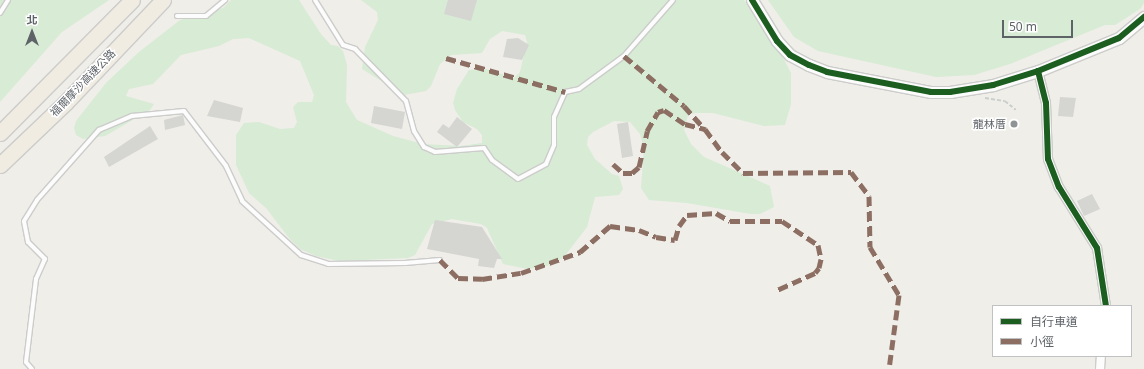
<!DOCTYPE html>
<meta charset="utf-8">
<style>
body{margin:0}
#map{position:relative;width:1144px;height:369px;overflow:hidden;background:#efeee9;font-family:"Noto Sans","Noto Sans TC",sans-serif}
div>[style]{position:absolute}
.green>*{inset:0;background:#d7ebd5}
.building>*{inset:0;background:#d5d5d2}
.path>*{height:1.5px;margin-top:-0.75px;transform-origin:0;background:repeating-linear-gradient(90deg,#cacfcb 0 4px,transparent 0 6px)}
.roads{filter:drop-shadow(1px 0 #cccccb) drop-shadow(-1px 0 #cccccb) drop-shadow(0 1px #cccccb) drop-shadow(0 -1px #cccccb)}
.lane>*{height:4px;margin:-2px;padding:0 2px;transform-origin:2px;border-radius:2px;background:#fdfcfc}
.street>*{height:8px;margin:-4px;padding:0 4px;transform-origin:4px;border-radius:4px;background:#fdfcfc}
.secondary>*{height:11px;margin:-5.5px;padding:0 5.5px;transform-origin:5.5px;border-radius:5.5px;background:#fdfcfc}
.highway>*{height:15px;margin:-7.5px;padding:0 7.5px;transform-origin:7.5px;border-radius:7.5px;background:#f1ece2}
.quiet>*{height:5px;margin-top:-2.5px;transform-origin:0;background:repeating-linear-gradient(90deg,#8d6e63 0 10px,transparent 0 15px)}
.cycleway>*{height:6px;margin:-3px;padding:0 3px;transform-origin:3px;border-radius:3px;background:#1b5e20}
.dots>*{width:11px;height:11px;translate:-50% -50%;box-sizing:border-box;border:2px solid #fff;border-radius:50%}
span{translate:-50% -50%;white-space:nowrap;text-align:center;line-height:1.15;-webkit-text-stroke:3px #fff;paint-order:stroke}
.street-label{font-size:11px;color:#5e6368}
.poi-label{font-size:11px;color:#5e6368}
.right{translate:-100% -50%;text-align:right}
.legend{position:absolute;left:992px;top:305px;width:140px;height:52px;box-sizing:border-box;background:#fff;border:1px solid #bfc1c3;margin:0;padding:5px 7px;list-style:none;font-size:12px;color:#5e6368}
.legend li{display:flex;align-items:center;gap:8px;height:20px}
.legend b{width:20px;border:1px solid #bfc1c3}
.north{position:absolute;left:12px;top:12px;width:40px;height:40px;-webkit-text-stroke:3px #fff;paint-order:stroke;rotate:0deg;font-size:11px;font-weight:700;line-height:16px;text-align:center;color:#5e6368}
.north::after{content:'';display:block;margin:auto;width:14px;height:18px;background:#5e6368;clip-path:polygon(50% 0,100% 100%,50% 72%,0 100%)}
.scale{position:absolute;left:1002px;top:20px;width:71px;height:18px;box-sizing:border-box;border:2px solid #5e6368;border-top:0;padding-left:5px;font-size:12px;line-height:14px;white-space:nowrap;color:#5e6368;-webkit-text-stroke:3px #fff;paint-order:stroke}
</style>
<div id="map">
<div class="green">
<div style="clip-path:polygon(0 0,109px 0,62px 32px,0 102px)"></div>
<div style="clip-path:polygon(231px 0,299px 0,321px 34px,331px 45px,338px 46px,343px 51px,347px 65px,346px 102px,357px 120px,393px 136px,423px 144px,461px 146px,482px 143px,482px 135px,477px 129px,463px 122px,455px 110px,453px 103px,457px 89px,469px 70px,486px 69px,514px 78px,520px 72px,527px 42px,525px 35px,502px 31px,490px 39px,482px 53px,451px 55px,440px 64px,431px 86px,426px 91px,404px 95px,362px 69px,365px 47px,378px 20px,377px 12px,361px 0,744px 0,774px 40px,791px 73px,791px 104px,785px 125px,764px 126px,713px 113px,695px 113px,688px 115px,684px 130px,691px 144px,704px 157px,770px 186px,774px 207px,760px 214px,751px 214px,687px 203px,649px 200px,641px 188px,644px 149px,640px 134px,630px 122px,614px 121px,593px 132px,588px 137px,587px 145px,595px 159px,612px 174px,619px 176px,623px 189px,619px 195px,595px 197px,587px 227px,564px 257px,551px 265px,528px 269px,503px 264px,487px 228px,481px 224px,452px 219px,432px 224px,415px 255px,408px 258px,339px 261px,316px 256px,300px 249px,289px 238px,266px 208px,249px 193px,236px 165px,236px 135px,244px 123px,259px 122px,280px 129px,294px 128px,297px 122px,293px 107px,298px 102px,312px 102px,314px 95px,300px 61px,249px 38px,233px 39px,219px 46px,181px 55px,153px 84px,129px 89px,126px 96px,154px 104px,150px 110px,105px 136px,83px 139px,76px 135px,74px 128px,76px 121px,106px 83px,139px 52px,180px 20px,223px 8px)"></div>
<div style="clip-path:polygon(768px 0,1144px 0,1144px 3px,1140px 9px,1115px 25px,1105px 25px,1010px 64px,974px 75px,936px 77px,818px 51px,794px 37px)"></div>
</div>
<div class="building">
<div style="clip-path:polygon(448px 0,477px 0,471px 21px,444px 14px)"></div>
<div style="clip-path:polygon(518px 38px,529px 45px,522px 60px,503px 57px,507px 39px)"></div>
<div style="clip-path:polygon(1060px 97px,1076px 98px,1073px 117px,1058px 116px)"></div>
<div style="clip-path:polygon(214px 100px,243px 108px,240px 122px,207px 116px)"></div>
<div style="clip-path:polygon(374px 106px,405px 112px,402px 129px,371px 123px)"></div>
<div style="clip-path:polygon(183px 115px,185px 125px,165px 130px,164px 120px)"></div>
<div style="clip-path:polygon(457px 117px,472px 129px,457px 147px,437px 132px,443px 124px,449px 128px)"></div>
<div style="clip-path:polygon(628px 122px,633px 156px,622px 158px,617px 124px)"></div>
<div style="clip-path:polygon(150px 126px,158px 139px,109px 167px,104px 157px)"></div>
<div style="clip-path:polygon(1092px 194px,1100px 209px,1084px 216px,1077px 201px)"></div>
<div style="clip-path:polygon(435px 220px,482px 227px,502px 259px,497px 259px,494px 268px,478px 266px,479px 259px,427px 249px)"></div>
</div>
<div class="path">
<div style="left:985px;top:98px;width:20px;rotate:9deg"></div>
<div style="left:1005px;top:101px;width:14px;rotate:39deg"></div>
</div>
<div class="roads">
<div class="lane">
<div style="left:315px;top:0;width:53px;rotate:58.1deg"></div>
<div style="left:343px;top:45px;width:13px;rotate:18deg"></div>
<div style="left:355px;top:49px;width:73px;rotate:45.6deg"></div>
<div style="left:406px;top:101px;width:31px;rotate:75deg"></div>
<div style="left:414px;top:131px;width:19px;rotate:58deg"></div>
<div style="left:424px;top:147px;width:12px;rotate:24deg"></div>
<div style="left:435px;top:152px;width:49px;rotate:-4.7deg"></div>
<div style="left:484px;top:148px;width:14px;rotate:56deg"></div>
<div style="left:492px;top:160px;width:32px;rotate:36deg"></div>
<div style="left:518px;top:179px;width:32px;rotate:-28deg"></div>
<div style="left:546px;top:164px;width:21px;rotate:-67deg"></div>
<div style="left:554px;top:145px;width:28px;rotate:-90deg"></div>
<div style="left:554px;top:117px;width:27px;rotate:-66deg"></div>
<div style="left:565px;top:92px;width:14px;rotate:-12deg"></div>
<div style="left:579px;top:89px;width:56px;rotate:-36.3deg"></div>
<div style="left:624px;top:56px;width:74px;rotate:-48.8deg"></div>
<div style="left:0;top:13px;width:15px;rotate:-58deg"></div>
<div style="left:177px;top:16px;width:29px"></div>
<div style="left:206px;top:16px;width:25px;rotate:-40deg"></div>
<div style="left:32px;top:369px;width:9px;rotate:-131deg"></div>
<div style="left:26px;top:362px;width:84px;rotate:-83.1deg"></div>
<div style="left:36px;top:279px;width:22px;rotate:-66deg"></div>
<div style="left:45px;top:259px;width:24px;rotate:-135deg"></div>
<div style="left:28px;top:242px;width:21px;rotate:-101deg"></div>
<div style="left:24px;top:221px;width:25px;rotate:-58deg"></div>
<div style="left:37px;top:200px;width:94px;rotate:-48.5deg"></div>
<div style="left:99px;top:130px;width:36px;rotate:-23deg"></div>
<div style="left:132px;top:116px;width:52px;rotate:-5.5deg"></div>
<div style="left:184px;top:111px;width:69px;rotate:52.6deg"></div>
<div style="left:226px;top:166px;width:38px;rotate:65deg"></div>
<div style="left:242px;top:201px;width:80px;rotate:42.5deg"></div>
<div style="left:301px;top:255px;width:28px;rotate:18deg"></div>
<div style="left:328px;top:264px;width:77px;rotate:-0.7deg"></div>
<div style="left:405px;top:263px;width:35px;rotate:-5deg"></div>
</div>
<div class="street">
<div style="left:1038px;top:71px;width:33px;rotate:76deg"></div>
<div style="left:1046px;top:103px;width:56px;rotate:88deg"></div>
<div style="left:1048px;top:159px;width:30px;rotate:69deg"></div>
<div style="left:1059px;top:187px;width:72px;rotate:58.1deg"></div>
<div style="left:1097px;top:248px;width:59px;rotate:81.2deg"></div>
<div style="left:1100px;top:369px;width:13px;rotate:-86deg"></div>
</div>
<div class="secondary">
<div style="left:752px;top:0;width:48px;rotate:58.6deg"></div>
<div style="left:777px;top:41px;width:19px;rotate:47deg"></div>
<div style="left:790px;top:55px;width:21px;rotate:28deg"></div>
<div style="left:809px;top:65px;width:19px;rotate:21deg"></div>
<div style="left:827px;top:72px;width:106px;rotate:10.9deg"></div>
<div style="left:931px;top:92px;width:19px"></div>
<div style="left:950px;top:92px;width:44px;rotate:-9.2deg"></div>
<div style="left:993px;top:85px;width:47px;rotate:-17.3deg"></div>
<div style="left:1038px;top:71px;width:87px;rotate:-22.2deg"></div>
<div style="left:1119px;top:38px;width:33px;rotate:-40deg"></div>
</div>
<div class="highway">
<div style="left:0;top:133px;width:187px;rotate:-45.2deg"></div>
<div style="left:0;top:165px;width:90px;rotate:-43.6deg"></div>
<div style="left:65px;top:103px;width:142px;rotate:-46.4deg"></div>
</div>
</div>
<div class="quiet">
<div style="left:624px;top:56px;width:78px;rotate:39.8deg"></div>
<div style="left:684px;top:106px;width:31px;rotate:48deg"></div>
<div style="left:705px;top:129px;width:29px;rotate:54deg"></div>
<div style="left:722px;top:152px;width:30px;rotate:45deg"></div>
<div style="left:743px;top:173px;width:108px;rotate:-0.5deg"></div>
<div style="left:851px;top:172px;width:30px;rotate:53deg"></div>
<div style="left:869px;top:196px;width:51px;rotate:88.9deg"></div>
<div style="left:870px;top:247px;width:56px;rotate:58.9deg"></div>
<div style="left:899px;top:295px;width:75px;rotate:97.7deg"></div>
<div style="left:446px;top:58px;width:124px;rotate:15.9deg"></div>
<div style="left:613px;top:164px;width:13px;rotate:42deg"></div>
<div style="left:623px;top:173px;width:9px"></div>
<div style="left:632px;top:173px;width:9px;rotate:-41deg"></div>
<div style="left:639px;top:167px;width:37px;rotate:-77deg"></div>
<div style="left:647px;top:131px;width:22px;rotate:-60deg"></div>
<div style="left:658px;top:112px;width:6px;rotate:-18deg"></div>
<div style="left:664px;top:110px;width:25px;rotate:34deg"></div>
<div style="left:685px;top:124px;width:21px;rotate:14deg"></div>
<div style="left:440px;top:260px;width:25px;rotate:45deg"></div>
<div style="left:458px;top:278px;width:24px;rotate:2deg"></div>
<div style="left:482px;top:279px;width:39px;rotate:-9deg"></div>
<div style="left:521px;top:273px;width:63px;rotate:-19.6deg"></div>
<div style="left:580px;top:252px;width:40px;rotate:-41deg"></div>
<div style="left:610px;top:226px;width:29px;rotate:8deg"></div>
<div style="left:639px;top:230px;width:18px;rotate:22deg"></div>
<div style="left:656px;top:237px;width:19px;rotate:9deg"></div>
<div style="left:675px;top:240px;width:15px;rotate:-74deg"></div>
<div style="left:679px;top:226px;width:14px;rotate:-54deg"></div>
<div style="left:687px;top:215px;width:29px;rotate:-4deg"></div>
<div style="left:716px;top:213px;width:16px;rotate:30deg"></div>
<div style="left:730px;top:221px;width:52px"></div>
<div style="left:782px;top:221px;width:43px;rotate:33.7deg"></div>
<div style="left:818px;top:245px;width:14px;rotate:78deg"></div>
<div style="left:821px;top:259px;width:9px;rotate:103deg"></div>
<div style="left:819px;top:268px;width:6px;rotate:129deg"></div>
<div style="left:815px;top:273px;width:44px;rotate:155.8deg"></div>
</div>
<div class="cycleway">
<div style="left:752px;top:0;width:48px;rotate:58.6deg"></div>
<div style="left:777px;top:41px;width:19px;rotate:47deg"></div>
<div style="left:790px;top:55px;width:21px;rotate:28deg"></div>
<div style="left:809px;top:65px;width:19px;rotate:21deg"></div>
<div style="left:827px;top:72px;width:106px;rotate:10.9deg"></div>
<div style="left:931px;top:92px;width:19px"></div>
<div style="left:950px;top:92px;width:44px;rotate:-9.2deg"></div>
<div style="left:993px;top:85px;width:47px;rotate:-17.3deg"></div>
<div style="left:1038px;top:71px;width:87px;rotate:-22.2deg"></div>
<div style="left:1119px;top:38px;width:33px;rotate:-40deg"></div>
<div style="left:1038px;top:71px;width:33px;rotate:76deg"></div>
<div style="left:1046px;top:103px;width:56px;rotate:88deg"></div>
<div style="left:1048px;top:159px;width:30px;rotate:69deg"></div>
<div style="left:1059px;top:187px;width:72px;rotate:58.1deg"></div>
<div style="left:1097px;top:248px;width:59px;rotate:81.2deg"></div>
</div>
<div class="dots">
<div style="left:1014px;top:124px;background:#919495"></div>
</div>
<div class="street-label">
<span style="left:83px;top:83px;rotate:-46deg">福爾摩沙高速公路</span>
</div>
<div class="poi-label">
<span class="right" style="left:1006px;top:124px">龍林厝</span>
</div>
<ul class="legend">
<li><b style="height:5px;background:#1b5e20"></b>自行車道</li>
<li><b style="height:5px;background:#8d6e63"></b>小徑</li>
</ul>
<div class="north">北</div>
<div class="scale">50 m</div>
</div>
